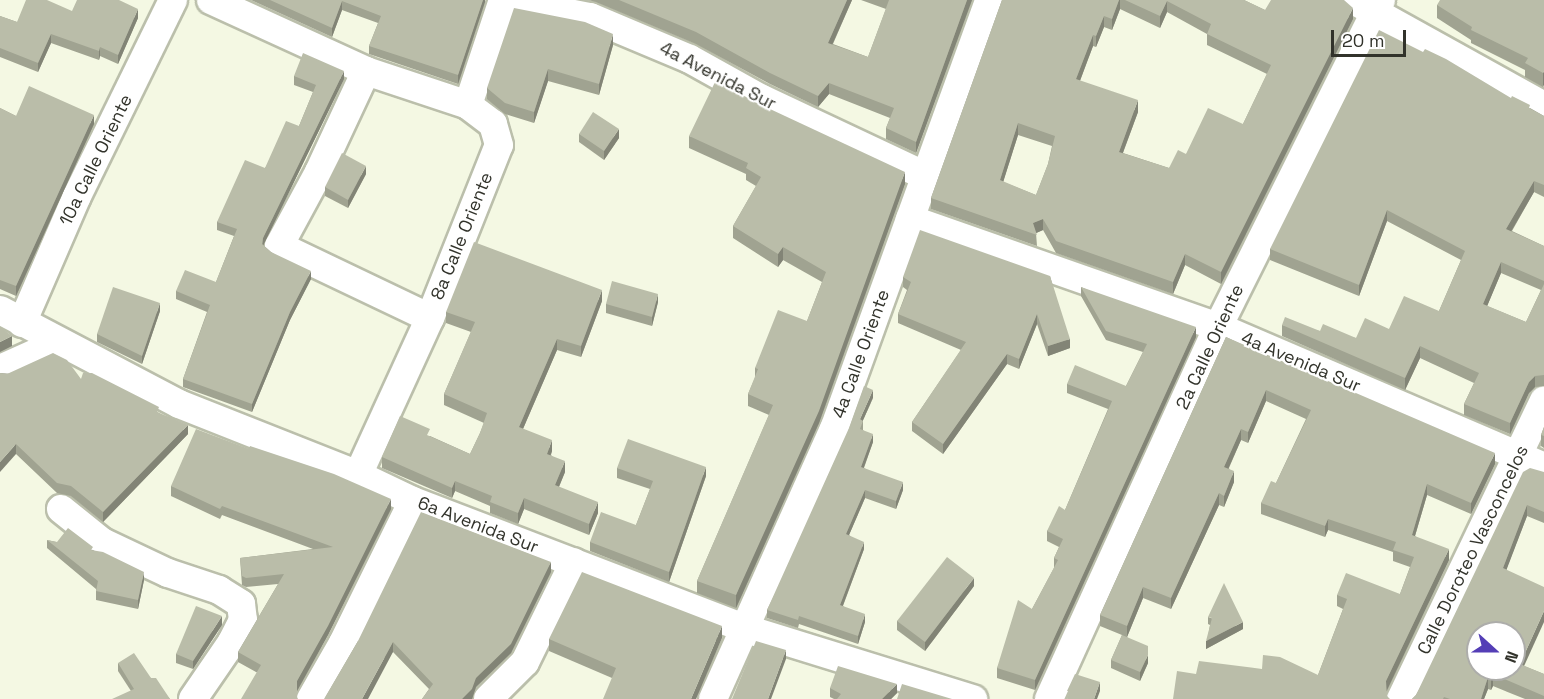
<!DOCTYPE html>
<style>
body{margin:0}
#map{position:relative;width:1544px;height:699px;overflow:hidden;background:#f4f8e3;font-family:"Space Grotesk",sans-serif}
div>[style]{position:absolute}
.roads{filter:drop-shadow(2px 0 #bbbfab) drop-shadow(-2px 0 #bbbfab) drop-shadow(0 2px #bbbfab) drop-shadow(0 -2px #bbbfab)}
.street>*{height:28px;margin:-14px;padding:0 14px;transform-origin:14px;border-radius:14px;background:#fff}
.wall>*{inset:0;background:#a0a391}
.shaded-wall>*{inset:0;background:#828476}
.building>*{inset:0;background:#babda9}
span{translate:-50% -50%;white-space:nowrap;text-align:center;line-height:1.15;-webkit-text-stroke:4.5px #fff;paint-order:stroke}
.street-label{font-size:18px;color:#32332b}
.north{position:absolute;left:1466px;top:621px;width:60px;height:60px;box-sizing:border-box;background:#fff;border:2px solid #adadaa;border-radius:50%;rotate:111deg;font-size:16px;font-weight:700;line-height:24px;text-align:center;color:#32332b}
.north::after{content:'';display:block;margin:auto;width:21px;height:27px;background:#543eb6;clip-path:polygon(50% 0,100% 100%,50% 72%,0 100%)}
.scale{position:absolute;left:1331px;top:30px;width:75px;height:27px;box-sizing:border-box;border:3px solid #32332b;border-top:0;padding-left:8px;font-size:18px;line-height:21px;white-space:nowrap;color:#32332b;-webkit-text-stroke:4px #fff;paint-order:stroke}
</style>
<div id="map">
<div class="roads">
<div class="street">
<div style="left:211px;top:0;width:170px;rotate:24.6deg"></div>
<div style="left:366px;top:71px;width:108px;rotate:18.4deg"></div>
<div style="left:503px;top:0;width:89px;rotate:11.1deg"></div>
<div style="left:590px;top:17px;width:108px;rotate:22.8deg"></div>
<div style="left:690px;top:59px;width:82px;rotate:29.1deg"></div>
<div style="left:762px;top:99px;width:181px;rotate:25.2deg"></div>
<div style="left:1353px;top:0;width:218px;rotate:29deg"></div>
<div style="left:366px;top:71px;width:111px;rotate:115deg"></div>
<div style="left:319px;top:172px;width:84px;rotate:118.4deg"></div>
<div style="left:279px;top:246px;width:167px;rotate:25.5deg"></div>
<div style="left:910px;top:219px;width:326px;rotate:19.3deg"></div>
<div style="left:1218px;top:327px;width:355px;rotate:23.2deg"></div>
<div style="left:0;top:310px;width:202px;rotate:27.7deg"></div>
<div style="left:179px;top:404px;width:193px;rotate:21.6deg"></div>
<div style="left:358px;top:475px;width:61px;rotate:25.3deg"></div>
<div style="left:413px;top:501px;width:354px;rotate:21deg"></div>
<div style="left:743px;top:628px;width:241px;rotate:17.2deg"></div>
<div style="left:22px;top:323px;width:138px;rotate:-66.6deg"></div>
<div style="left:77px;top:196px;width:218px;rotate:-63.9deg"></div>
<div style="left:0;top:369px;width:64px;rotate:-24.1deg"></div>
<div style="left:358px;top:475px;width:173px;rotate:-65.4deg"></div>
<div style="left:430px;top:318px;width:186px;rotate:-68.3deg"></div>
<div style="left:499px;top:145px;width:22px;rotate:-106deg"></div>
<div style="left:493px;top:124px;width:31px;rotate:-143deg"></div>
<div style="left:468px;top:105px;width:111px;rotate:-71.6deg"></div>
<div style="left:61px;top:509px;width:53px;rotate:38.8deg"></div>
<div style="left:102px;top:542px;width:73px;rotate:25.2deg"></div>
<div style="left:168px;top:573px;width:54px;rotate:18.4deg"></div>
<div style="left:219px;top:590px;width:26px;rotate:32deg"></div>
<div style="left:241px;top:604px;width:16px;rotate:83deg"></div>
<div style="left:243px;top:620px;width:25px;rotate:117deg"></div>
<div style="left:232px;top:642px;width:69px;rotate:124.4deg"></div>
<div style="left:311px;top:699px;width:64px;rotate:-60.3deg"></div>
<div style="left:343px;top:643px;width:158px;rotate:-63.8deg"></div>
<div style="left:488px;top:699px;width:52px;rotate:-45deg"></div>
<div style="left:525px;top:662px;width:111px;rotate:-63.9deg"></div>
<div style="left:713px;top:699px;width:296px;rotate:-65.9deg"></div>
<div style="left:834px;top:429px;width:456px;rotate:-70.1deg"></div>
<div style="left:1049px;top:699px;width:409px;rotate:-65.6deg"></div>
<div style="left:1218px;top:327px;width:365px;rotate:-63.5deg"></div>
<div style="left:1401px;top:699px;width:331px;rotate:-64.4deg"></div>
</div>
</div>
<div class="wall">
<div style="clip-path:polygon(251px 0,485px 0,485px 2px,458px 84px,369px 54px,369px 46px,378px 23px,342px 10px,332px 37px)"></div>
<div style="clip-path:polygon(588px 0,852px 0,833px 44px,868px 57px,886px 9px,861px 0,972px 0,916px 153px,886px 139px,886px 128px,890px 118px,829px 94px,818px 107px,770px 84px,696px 44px,596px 2px)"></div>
<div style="clip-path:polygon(evenodd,1002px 0,1244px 0,1265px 10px,1353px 19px,1221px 284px,1185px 265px,1173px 294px,1056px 253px,1043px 230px,1036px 233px,1037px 246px,931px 209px,931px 198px,1002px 0,1120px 9px,1160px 28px,1167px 12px,1207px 34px,1207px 45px,1267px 74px,1243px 124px,1186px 154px,1169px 168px,1123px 153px,1138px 112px,1080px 81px,1093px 46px,1096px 47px,1104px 27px,1112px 30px,1120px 9px,1002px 0,1018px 135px,1052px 146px,1048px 164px,1036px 195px,1003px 182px,1018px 135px)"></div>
<div style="clip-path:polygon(1544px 0,1543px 87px,1525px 77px,1525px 70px,1471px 43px,1471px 40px,1437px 18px,1437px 5px)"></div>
<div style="clip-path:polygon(72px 11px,138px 18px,118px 64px,100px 56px,99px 60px,51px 43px,38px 72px,0 57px,0 16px,17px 22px)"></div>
<div style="clip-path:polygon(613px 45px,599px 95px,548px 81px,534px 123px,505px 114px,487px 99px,487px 88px)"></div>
<div style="clip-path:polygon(294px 76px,344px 79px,263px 245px,271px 252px,311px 279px,290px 320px,252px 412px,183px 387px,183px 379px,207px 312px,176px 299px,176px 291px,216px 282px,234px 236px,217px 230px,217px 222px,265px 168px,299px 126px,313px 92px,294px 85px)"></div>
<div style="clip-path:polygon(0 108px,16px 116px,94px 124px,16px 296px,0 289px)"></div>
<div style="clip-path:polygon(evenodd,1530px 108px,1544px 116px,1544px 197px,1534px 192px,1512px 231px,1544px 246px,1544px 386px,1535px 387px,1529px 393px,1510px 434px,1464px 415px,1464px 404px,1474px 383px,1420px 358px,1405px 390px,1282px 336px,1282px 325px,1320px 331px,1356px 338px,1389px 329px,1439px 311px,1461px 260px,1387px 221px,1359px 296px,1270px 260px,1270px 249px,1530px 108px,1501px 273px,1541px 290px,1526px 322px,1487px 306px,1501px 273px)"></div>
<div style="clip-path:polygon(579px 134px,619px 138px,604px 160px,579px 142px)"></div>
<div style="clip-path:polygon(689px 136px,905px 184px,819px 423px,736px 608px,697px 593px,697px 581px,769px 415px,748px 406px,748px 394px,755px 378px,755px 368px,807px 321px,822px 282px,783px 260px,778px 267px,733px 238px,733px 226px,756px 186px,746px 180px,746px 174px,689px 148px)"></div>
<div style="clip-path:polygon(366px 174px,348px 208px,325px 196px,325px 187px)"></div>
<div style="clip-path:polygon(1050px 276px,1070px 348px,1048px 356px,1037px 324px,1019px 369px,1007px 364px,943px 454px,912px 431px,912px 422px,961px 350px,898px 323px,898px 314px,907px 290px,903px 287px,903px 277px)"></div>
<div style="clip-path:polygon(1081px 287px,1196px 337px,1035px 690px,997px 678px,997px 668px,1032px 609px,1054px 568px,1054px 558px,1059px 547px,1047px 541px,1047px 531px,1065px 510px,1108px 409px,1067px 393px,1067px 384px,1126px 386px,1143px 352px,1106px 340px,1081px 296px)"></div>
<div style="clip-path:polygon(602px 301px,581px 357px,557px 350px,523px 429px,552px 451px,551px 455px,565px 472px,559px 487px,598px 513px,589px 535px,524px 509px,518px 524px,490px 513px,490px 506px,455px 491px,452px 498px,382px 468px,382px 457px,430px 436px,470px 454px,480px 433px,484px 423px,444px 405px,444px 394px,471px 332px,446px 323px,446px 312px)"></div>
<div style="clip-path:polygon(658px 302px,652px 326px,606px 313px,606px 304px)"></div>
<div style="clip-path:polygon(160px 311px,142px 364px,97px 342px,97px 334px)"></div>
<div style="clip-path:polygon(1226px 337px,1495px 464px,1471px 514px,1427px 495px,1415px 536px,1449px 560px,1387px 691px,1196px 674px,1318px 675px,1343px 609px,1337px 606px,1337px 595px,1400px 594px,1410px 567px,1393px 561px,1393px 552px,1328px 530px,1325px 537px,1261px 514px,1261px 503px,1276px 483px,1306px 419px,1266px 401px,1248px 443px,1241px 440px,1229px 468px,1234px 482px,1224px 507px,1219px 505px,1171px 609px,1143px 598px,1127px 637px,1148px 663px,1140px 681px,1111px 668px,1111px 660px,1122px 635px,1100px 626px,1100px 615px)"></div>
<div style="clip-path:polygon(0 373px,81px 379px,159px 413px,188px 434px,103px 522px,71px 496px,57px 493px,16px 454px)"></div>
<div style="clip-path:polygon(873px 398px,863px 420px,863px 430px,873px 442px,864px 468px,903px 490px,896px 509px,865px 498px,849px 535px,864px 549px,843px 606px,865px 622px,858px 644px,799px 624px,798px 628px,767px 618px,767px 610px)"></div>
<div style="clip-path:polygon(1544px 427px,1544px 448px,1541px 446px,1541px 435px)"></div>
<div style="clip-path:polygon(617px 468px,706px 476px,669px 582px,590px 551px,590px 542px,636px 525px,650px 489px,617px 478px)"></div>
<div style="clip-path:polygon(1544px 472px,1544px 523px,1527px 516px,1506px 570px,1524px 666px,1544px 674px,1544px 699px,1525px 699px,1493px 686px,1491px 690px,1488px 689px,1484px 699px,1412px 699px,1416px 695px)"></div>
<div style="clip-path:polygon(171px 486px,391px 509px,328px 635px,297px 691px,256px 672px,238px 662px,238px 652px,278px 584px,246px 587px,242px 585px,240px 558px,313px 549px,222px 515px,220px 519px,171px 496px)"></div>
<div style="clip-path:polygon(47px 540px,93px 550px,144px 580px,138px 609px,96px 600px,96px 589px,47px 548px)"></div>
<div style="clip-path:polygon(551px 572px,511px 653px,476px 687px,472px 699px,422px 699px,429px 689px,393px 652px,325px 698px,358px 641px)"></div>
<div style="clip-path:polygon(974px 586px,925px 651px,897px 630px,897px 621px)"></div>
<div style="clip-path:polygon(1208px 617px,1243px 629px,1206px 649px,1210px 625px,1208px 624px)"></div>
<div style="clip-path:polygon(222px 625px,193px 669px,176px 663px,176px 654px)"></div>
<div style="clip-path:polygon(722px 638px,612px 678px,549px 651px,549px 639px)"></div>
<div style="clip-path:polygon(118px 663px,151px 678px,170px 699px,131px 691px,118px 671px)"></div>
<div style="clip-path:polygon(830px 688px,897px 693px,891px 699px,834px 699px,830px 697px)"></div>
</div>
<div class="shaded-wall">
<div style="clip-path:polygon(483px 0,485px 0,485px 2px,458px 84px,458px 75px)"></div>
<div style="clip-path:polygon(847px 0,852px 0,828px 54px,828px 43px)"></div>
<div style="clip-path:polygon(967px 0,972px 0,916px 153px,916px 142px)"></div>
<div style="clip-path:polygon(1119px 0,1120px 0,1120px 9px,1112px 30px,1112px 19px)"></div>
<div style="clip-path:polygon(342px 1px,342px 10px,332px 37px,332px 28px)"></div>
<div style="clip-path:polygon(1167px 1px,1167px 12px,1160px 28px,1160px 16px)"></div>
<div style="clip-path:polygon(1353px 8px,1353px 19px,1221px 284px,1221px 272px)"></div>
<div style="clip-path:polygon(138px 9px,138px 18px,118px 64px,118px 55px)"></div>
<div style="clip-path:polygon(1104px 16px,1104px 27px,1096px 47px,1096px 36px)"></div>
<div style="clip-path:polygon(51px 34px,51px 43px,38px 72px,38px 63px)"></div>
<div style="clip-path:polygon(613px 34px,613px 45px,599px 95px,599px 84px)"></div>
<div style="clip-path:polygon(1093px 35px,1093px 46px,1076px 91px,1076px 79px)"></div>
<div style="clip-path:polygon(100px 47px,100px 56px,99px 60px,99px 51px)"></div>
<div style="clip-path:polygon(548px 69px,548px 81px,534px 123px,534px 112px)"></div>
<div style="clip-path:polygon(344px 71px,344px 79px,263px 246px,262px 253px,263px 238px)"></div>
<div style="clip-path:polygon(1544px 71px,1544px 85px,1543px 87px,1543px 73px)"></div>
<div style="clip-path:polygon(829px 83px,829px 94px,818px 107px,818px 96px)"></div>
<div style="clip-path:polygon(1138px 100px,1138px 112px,1119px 163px,1119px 152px)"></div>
<div style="clip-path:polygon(94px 115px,94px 124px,16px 296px,16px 286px)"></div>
<div style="clip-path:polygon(1018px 123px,1018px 135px,1000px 192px,1000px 180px)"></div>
<div style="clip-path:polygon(619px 129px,619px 138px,604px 160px,604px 151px)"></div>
<div style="clip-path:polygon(366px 166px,366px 174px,348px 208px,348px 200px)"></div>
<div style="clip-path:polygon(905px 172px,905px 184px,819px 423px,736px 608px,736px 595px)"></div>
<div style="clip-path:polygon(1534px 181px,1534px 192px,1506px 240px,1506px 229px)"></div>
<div style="clip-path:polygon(1387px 210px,1387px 221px,1359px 296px,1359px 285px)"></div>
<div style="clip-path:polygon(1043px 219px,1043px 230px,1034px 234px,1033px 223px)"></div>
<div style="clip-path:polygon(783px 247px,783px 260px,778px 267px,778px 254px)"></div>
<div style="clip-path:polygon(1185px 254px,1185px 265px,1173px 294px,1173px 282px)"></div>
<div style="clip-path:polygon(1501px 262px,1501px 273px,1483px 316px,1483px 304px)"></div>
<div style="clip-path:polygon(311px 271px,311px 279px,290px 320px,252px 412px,252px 404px,290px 312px)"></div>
<div style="clip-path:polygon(602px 290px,602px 301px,581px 357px,581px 346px)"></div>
<div style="clip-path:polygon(658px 294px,658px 302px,652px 326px,652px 317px)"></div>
<div style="clip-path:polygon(160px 303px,160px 311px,142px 364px,142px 356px)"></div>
<div style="clip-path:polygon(1037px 314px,1037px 324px,1019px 369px,1019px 359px)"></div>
<div style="clip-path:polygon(1196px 327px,1196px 337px,1035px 690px,1035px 680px)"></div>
<div style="clip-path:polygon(12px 336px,12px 346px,0 352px,0 342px)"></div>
<div style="clip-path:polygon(557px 339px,557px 350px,519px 438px,519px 427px)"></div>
<div style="clip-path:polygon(1070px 339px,1070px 348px,1048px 356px,1048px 346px)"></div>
<div style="clip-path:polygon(1420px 346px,1420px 358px,1405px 390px,1405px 378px)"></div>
<div style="clip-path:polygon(1007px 354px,1007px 364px,943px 454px,943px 444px)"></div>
<div style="clip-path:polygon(1535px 376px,1535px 387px,1529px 393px,1510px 434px,1510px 423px,1529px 382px)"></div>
<div style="clip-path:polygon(873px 390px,873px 398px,860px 427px,860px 419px)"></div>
<div style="clip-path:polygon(1266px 390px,1266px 401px,1248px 443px,1248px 432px)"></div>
<div style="clip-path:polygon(188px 425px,188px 434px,103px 522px,103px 512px)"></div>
<div style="clip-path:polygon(1241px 429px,1241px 440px,1224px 478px,1224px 467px)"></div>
<div style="clip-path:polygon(873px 434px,873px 442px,861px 475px,861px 467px)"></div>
<div style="clip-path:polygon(552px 440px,552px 451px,547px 464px,547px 454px)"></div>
<div style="clip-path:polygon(16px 444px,16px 454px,0 472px,0 462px)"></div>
<div style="clip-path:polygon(1495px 453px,1495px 464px,1471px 514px,1471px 503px)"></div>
<div style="clip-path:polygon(565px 461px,565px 472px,555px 496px,555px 485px)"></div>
<div style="clip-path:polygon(706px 467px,706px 476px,669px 582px,669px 572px)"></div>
<div style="clip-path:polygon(1234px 471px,1234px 482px,1224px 507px,1224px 496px)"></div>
<div style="clip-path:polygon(455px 481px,455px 491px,452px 498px,452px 488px)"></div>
<div style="clip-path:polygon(903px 482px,903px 490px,896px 509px,896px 501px)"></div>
<div style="clip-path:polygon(1427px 484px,1427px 495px,1412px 546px,1412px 535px)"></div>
<div style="clip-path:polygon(865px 490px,865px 498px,846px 542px,846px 534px)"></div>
<div style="clip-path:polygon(1219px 493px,1219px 505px,1171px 609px,1171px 598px)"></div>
<div style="clip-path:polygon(524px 498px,524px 509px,518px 524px,518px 513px)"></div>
<div style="clip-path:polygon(391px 499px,391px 509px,328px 635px,297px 691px,297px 681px)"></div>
<div style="clip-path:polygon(598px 502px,598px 513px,589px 535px,589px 524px)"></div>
<div style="clip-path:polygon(1527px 505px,1527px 516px,1503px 579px,1503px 568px)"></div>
<div style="clip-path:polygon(1328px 519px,1328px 530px,1325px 537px,1325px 526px)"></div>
<div style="clip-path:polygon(864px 542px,864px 549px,840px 613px,840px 605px)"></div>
<div style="clip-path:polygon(1449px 549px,1449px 560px,1386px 692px,1386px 681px)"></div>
<div style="clip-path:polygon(551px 562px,551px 572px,511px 653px,476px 687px,472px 699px,462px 699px)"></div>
<div style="clip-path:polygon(144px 572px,144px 580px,138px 609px,138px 600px)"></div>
<div style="clip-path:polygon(974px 578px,974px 586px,925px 651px,925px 642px)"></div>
<div style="clip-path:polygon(1143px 587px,1143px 598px,1127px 637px,1127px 626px)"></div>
<div style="clip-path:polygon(1544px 611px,1544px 622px,1520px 675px,1520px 664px)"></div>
<div style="clip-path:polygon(865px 614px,865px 622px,858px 644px,858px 636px)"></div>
<div style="clip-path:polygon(222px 616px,222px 625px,193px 669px,193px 661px)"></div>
<div style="clip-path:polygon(1243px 622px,1243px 629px,1206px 649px,1206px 641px)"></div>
<div style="clip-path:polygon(722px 626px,722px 638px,696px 699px,691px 699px)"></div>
<div style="clip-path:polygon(393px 642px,393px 652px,368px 699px,362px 699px)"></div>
<div style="clip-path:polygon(786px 650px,786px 659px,771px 699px,768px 699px)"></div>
<div style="clip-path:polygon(1148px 655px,1148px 663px,1140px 681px,1140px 672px)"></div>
<div style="clip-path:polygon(1493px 674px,1493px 686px,1491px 690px,1491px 679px)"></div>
<div style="clip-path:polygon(1488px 677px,1488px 689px,1484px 699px,1481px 699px)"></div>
<div style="clip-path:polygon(1100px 682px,1100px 691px,1097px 699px,1094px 699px)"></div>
<div style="clip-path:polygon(897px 684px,897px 693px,891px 699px,882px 699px)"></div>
</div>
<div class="building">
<div style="clip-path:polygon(26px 0,47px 0,72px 11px,77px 0,119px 0,138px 9px,118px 55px,100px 47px,99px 51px,51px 34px,38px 63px,0 48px,0 16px,17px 22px)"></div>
<div style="clip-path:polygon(270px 0,483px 0,458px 75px,369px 46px,381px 16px,342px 1px,332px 28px)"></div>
<div style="clip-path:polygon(619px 0,847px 0,828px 43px,868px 57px,889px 0,967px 0,916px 142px,886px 128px,894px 108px,829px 83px,818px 96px,770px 73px,696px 32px)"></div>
<div style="clip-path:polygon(evenodd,1002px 0,1119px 0,1112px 19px,1104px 16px,1096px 36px,1093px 35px,1076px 79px,1138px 100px,1119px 152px,1169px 168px,1178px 150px,1186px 154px,1208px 108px,1243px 124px,1271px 65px,1207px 34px,1211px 24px,1167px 1px,1160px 16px,1125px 0,1244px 0,1265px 10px,1271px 0,1344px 0,1353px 8px,1221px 272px,1185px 254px,1173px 282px,1056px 241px,1043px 219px,1033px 223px,1037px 235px,931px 198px,1002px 0,1018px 123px,1055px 136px,1048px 164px,1036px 195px,1000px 180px,1018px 123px)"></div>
<div style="clip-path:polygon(1440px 0,1544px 0,1544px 71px,1543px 73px,1525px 63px,1528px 58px,1471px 30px,1472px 27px,1437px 5px)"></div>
<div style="clip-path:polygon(514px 8px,585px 22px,613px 34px,599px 84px,548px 69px,534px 112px,505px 103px,487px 88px)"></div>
<div style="clip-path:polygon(1379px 30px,1423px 52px,1425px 49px,1446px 59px,1511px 98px,1512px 96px,1530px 105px,1529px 108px,1544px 116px,1544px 185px,1534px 181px,1506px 229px,1544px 246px,1544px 281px,1501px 262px,1483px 304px,1526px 322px,1544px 284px,1544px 375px,1535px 376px,1529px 382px,1510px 423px,1464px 404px,1479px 373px,1420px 346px,1405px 378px,1282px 325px,1285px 317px,1320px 331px,1323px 324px,1356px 338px,1365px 318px,1389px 329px,1404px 296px,1439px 311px,1465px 251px,1387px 210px,1359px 285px,1270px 249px)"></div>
<div style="clip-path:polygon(303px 53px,344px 71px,263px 238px,262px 244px,271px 252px,311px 271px,290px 312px,252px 404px,183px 379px,210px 305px,176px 291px,185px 270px,216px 282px,237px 229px,217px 222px,245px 160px,265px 168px,286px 121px,299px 126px,316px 85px,294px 76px)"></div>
<div style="clip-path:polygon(716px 80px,755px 102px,905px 172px,819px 411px,736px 595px,697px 581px,773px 405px,748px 394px,758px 369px,755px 368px,778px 310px,807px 321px,826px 272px,783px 247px,778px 254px,733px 226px,761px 177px,746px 168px,748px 163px,689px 136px)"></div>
<div style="clip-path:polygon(29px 86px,94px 115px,16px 286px,0 280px,0 108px,16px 116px)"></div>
<div style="clip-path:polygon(593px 112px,619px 129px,604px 151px,579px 134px)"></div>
<div style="clip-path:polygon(342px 153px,366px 166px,348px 200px,325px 187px)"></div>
<div style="clip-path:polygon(920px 230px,1050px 276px,1070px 339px,1048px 346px,1037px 314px,1019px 359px,1007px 354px,943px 444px,912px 422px,966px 342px,898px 314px,911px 282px,903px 277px)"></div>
<div style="clip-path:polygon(474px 242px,602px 290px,581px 346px,557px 339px,519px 427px,552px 440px,547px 454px,565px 461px,555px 485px,598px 502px,589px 524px,524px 498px,518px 513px,490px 502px,492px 496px,455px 481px,452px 488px,382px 457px,400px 416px,430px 429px,427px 435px,470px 454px,480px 433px,487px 413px,444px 394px,475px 322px,446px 312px)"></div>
<div style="clip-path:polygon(612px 281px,658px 294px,652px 317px,606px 304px)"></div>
<div style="clip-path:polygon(113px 287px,160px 303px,142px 356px,97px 334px)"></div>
<div style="clip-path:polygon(1081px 287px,1196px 327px,1035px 680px,997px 668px,1018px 600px,1032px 609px,1058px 560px,1054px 558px,1063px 539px,1047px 531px,1059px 506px,1065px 510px,1112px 401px,1067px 384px,1075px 365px,1126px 386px,1147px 344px,1106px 331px)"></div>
<div style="clip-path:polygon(0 327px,12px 336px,0 342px)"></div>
<div style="clip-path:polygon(1226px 337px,1495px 453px,1471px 503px,1427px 484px,1412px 535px,1449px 549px,1386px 681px,1387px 696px,1390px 699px,1173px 699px,1177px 671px,1196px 674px,1199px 661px,1262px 669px,1263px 655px,1280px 657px,1318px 675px,1347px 599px,1337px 595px,1346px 573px,1400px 594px,1414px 557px,1393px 550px,1396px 542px,1328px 519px,1325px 526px,1261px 503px,1271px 481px,1276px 483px,1311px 410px,1266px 390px,1248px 432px,1241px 429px,1224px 467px,1234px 471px,1224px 496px,1219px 493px,1171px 598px,1143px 587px,1127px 626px,1100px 615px)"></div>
<div style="clip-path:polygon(53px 353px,67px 360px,81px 379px,83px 373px,92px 373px,159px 407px,157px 412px,188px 425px,103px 512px,71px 486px,57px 483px,16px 444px,0 462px,0 373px,7px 374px)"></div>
<div style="clip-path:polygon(864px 386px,873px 390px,860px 419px,863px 421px,860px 429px,873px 434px,861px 467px,903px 482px,896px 501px,865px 490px,846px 534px,864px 542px,840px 605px,865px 614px,858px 636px,799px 616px,798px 620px,767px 610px,849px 428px)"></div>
<div style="clip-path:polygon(1544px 427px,1544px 436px,1541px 435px)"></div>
<div style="clip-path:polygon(196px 429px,249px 449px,250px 446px,334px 474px,391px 499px,328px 626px,297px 681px,297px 697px,298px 699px,241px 699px,261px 665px,238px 652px,284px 574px,246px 578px,242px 576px,240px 558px,333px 547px,222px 506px,220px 509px,171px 486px)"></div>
<div style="clip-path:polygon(628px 439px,706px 467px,669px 572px,590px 542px,601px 512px,636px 525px,653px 481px,617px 468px)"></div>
<div style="clip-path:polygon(evenodd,1530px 468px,1544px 472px,1544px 512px,1527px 505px,1503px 568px,1544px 587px,1544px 611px,1520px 664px,1544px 674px,1544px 696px,1493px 674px,1491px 679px,1488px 677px,1481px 699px,1450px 699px,1444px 697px,1443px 699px,1412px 699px,1416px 695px,1523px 472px,1530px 468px,1478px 633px,1514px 633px,1514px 669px,1478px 669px,1478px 633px)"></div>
<div style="clip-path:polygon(421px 512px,551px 562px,511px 644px,476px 678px,472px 689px,462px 699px,422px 699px,433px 684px,393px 642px,362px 699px,324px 699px,358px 641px)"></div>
<div style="clip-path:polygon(68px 528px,93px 547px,91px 550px,103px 552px,144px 572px,138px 600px,96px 591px,98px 581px,47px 540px,57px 542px)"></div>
<div style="clip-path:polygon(947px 557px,974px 578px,925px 642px,897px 621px)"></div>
<div style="clip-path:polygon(582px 572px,722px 626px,691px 699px,603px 699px,616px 668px,549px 639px)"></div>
<div style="clip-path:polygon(1224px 583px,1243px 622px,1206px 641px,1212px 618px,1208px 617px)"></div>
<div style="clip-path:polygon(196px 606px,222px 616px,193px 661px,176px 654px)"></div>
<div style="clip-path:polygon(1122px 635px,1148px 646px,1148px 655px,1140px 672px,1111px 660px)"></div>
<div style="clip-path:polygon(756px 641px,786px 650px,768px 699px,732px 699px)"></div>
<div style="clip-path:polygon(134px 653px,151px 678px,156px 678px,170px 699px,112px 699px,134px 689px,118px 663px)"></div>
<div style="clip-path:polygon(838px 666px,897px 684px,882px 699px,837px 699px,841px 694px,830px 688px)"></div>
<div style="clip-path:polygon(1075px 674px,1100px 682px,1094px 699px,1067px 699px,1070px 691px,1067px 691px)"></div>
<div style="clip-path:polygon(902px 684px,952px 699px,897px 699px)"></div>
</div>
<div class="street-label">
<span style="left:718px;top:76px;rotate:27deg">4a Avenida Sur</span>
<span style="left:96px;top:160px;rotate:-64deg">10a Calle Oriente</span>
<span style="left:462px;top:236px;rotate:-68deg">8a Calle Oriente</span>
<span style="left:1210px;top:347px;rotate:-65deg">2a Calle Oriente</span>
<span style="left:861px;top:354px;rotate:-70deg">4a Calle Oriente</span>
<span style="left:1301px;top:362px;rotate:23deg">4a Avenida Sur</span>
<span style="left:478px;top:525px;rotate:21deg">6a Avenida Sur</span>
<span style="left:1473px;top:550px;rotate:-64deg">Calle Doroteo Vasconcelos</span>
</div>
<div class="north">N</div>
<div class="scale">20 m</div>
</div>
